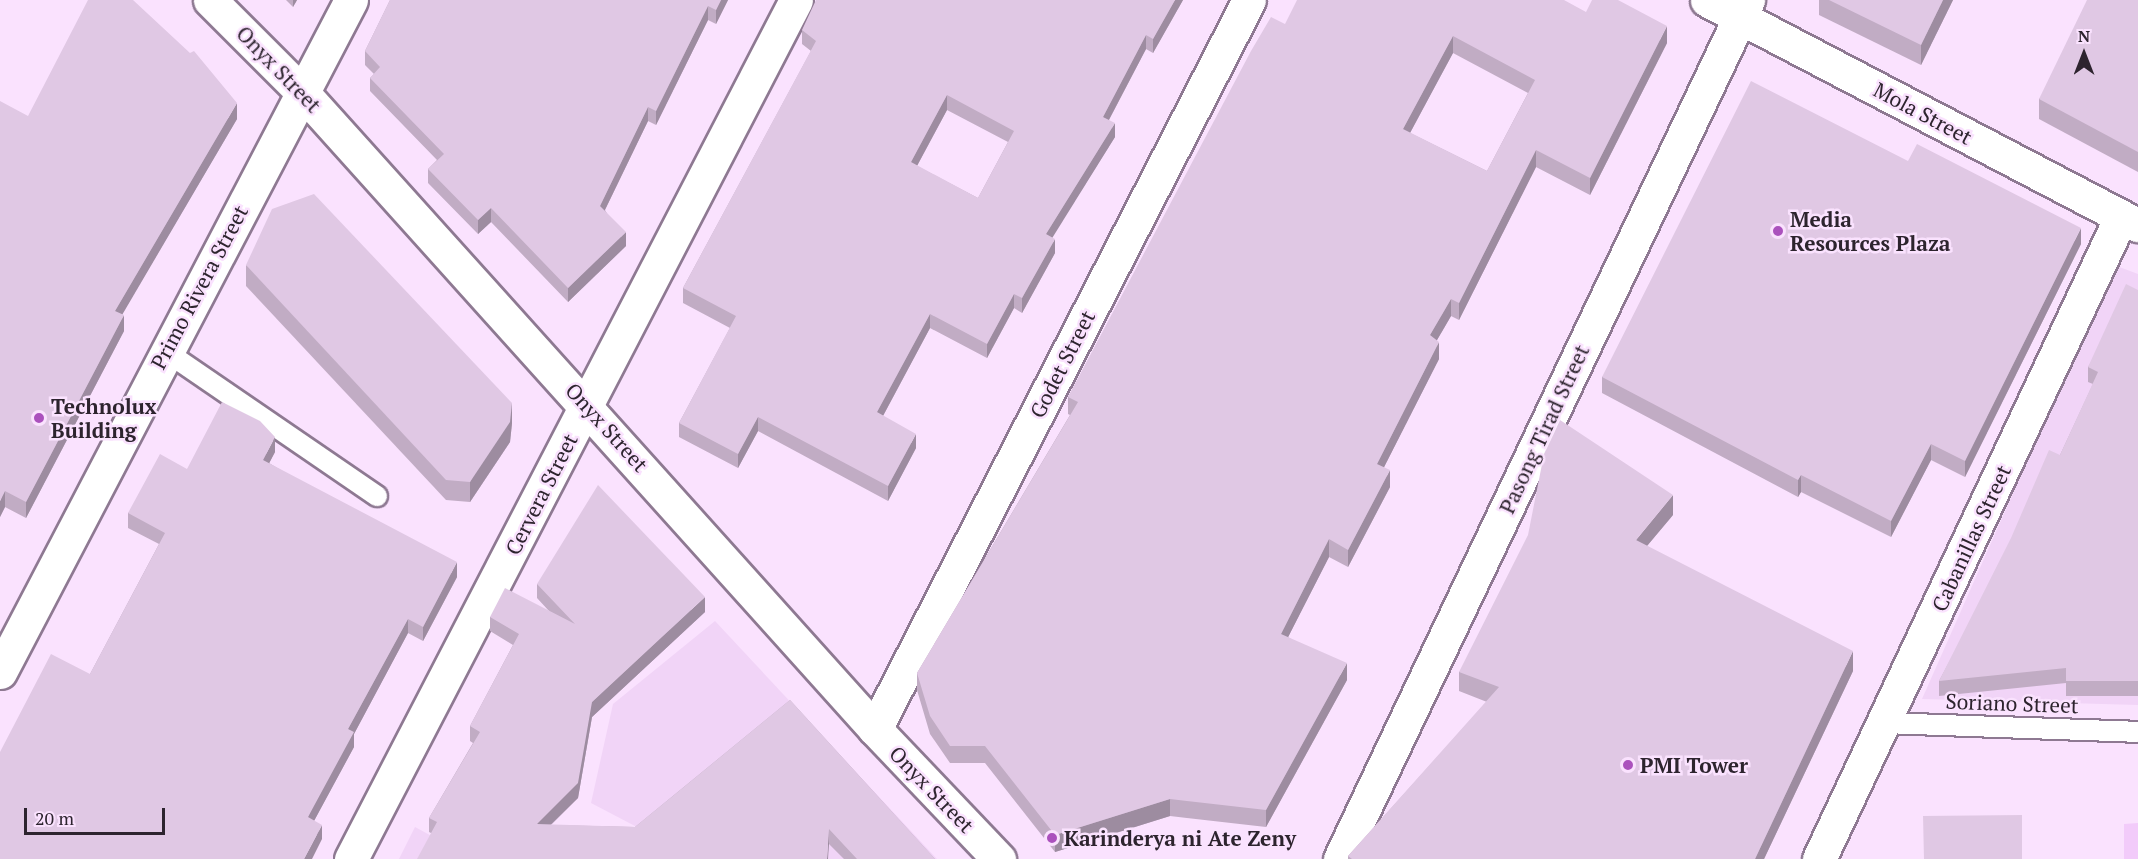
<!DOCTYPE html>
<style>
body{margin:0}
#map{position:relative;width:2138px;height:859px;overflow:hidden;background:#fae2fe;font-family:"PT Serif",serif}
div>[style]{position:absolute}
.built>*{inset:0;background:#f1d4f7}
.green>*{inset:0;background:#f2cbfa}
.roads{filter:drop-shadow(2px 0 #8e7992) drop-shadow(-2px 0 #8e7992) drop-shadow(0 2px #8e7992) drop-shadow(0 -2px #8e7992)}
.service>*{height:20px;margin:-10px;padding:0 10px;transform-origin:10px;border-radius:10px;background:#fff}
.minor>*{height:33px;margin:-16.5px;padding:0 16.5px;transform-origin:16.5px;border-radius:16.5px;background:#fff}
.wall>*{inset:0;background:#c1acc4}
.shaded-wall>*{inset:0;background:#9d8ca0}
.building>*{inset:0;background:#e0c8e4}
.dots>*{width:16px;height:16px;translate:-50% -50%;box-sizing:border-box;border:3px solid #fae2fe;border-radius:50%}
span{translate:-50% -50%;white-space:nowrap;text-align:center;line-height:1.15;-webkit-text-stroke:5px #fae2fe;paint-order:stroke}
.street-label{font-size:21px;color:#2d242e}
.poi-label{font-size:21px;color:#2d242e;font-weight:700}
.left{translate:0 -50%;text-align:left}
.north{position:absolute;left:2054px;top:24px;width:60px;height:60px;-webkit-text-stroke:4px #fae2fe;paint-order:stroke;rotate:0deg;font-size:16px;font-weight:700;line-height:24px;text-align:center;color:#2d242e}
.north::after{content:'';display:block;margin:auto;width:21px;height:27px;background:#2d242e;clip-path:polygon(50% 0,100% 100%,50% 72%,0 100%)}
.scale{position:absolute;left:24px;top:808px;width:141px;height:27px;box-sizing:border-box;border:3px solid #2d242e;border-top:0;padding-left:8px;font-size:18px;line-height:21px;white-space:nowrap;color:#2d242e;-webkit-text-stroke:4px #fae2fe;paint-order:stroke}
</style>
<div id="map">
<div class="built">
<div style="clip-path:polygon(2114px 265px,2138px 274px,2138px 705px,1922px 699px)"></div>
<div style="clip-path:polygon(715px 621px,937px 859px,698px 859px,591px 803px,613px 704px)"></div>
<div style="clip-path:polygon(415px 827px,474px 859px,399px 859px)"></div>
</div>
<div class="green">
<div style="clip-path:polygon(2138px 823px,2138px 859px,2124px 859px,2124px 824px)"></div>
</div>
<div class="roads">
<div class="service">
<div style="left:165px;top:351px;width:257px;rotate:34.4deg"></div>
<div style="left:1884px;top:723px;width:254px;rotate:2deg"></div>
</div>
<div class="minor">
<div style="left:210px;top:0;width:130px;rotate:45deg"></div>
<div style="left:302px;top:92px;width:857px;rotate:48.03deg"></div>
<div style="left:875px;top:729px;width:180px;rotate:46.4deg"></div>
<div style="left:1707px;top:0;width:486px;rotate:27.6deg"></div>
<div style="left:0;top:672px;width:758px;rotate:-62.42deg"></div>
<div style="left:875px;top:729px;width:819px;rotate:-62.84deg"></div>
<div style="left:351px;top:859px;width:967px;rotate:-62.61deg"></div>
<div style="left:1340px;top:859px;width:951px;rotate:-64.59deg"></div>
<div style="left:1819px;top:859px;width:709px;rotate:-64.81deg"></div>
</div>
</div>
<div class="wall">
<div style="clip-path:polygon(286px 0,297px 0,293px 7px)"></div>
<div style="clip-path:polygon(390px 0,728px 0,716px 24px,708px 20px,656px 125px,648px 121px,605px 210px,626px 246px,568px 302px,491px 222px,478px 234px,428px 183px,428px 169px,437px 160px,370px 91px,370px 78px,374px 74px,365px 65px,365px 51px)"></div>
<div style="clip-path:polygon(evenodd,1183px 0,1153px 53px,1146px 49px,1109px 120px,1115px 137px,1052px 237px,1055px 253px,1022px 313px,1014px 308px,987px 358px,930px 328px,883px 416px,916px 448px,888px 501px,758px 431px,738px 468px,679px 437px,679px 423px,730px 328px,683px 303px,683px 288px,811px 51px,802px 44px,802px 30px,1183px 0,947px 110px,1008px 142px,978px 198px,917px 166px,947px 110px)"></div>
<div style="clip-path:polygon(1819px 0,1953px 0,1921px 65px,1819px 15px)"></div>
<div style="clip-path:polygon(2138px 0,2138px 172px,2039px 119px,2039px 99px)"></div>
<div style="clip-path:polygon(evenodd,1586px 12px,1667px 43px,1590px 195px,1536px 167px,1459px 320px,1451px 316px,1437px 340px,1439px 359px,1384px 467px,1390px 487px,1348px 567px,1329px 557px,1288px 637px,1347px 680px,1266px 827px,1170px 816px,1055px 852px,985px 763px,950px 763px,930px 734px,917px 690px,917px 673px,1070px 415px,1068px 414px,1068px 397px,1285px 24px,1586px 12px,1453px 53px,1528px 93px,1487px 171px,1410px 133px,1453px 53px)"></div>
<div style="clip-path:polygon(28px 116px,237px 119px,122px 314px,124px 331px,26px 518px,5px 507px,0 517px)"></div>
<div style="clip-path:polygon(1908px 161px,2081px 244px,1965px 477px,1931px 460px,1891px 537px,1801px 492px,1798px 497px,1602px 393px,1602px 377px)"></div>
<div style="clip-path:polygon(246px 265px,512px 423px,510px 442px,470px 502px,446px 500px,246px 286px)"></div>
<div style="clip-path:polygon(2138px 290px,2138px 696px,2066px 696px,2066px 683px,1939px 696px,1939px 681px,2060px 455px,2093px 384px,2088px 382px,2088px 367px)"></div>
<div style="clip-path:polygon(275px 452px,269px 463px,457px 577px,423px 641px,408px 633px,354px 734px,354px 747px,314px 821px,322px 839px,90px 674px,159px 544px,128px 528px,128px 513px,187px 469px)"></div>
<div style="clip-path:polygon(1673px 515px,1647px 546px,1853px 671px,1764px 859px,1348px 859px,1348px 856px,1487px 702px,1459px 691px,1459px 672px)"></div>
<div style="clip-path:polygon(537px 584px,705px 612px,592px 717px,578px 798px,551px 825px,635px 827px,790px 700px,935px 859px,844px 859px,829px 844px,431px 833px,429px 832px,429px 818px,473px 743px,470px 741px,470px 726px,513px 645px,490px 631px,490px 617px,549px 611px,537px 598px)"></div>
</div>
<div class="shaded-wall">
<div style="clip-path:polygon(293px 0,297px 0,293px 7px)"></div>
<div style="clip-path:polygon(721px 0,728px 0,716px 24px,716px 10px)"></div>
<div style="clip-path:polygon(1175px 0,1183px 0,1153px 53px,1153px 39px)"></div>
<div style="clip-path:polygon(1943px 0,1953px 0,1921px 65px,1921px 45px)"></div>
<div style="clip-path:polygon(708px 6px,708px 20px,656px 125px,656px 111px)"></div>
<div style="clip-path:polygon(1667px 26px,1667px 43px,1590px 195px,1590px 178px)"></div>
<div style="clip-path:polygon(1146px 35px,1146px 49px,1103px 131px,1103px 117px)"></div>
<div style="clip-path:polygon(1453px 36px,1453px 53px,1403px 146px,1403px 129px)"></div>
<div style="clip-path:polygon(947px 95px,947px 110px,911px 177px,911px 162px)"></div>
<div style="clip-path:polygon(237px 103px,237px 119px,115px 327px,115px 311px)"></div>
<div style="clip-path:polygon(648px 107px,648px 121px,600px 220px,600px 206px)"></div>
<div style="clip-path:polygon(1115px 123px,1115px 137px,1046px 248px,1046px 234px)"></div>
<div style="clip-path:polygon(1536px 150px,1536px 167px,1459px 320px,1459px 303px)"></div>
<div style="clip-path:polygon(491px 208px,491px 222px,478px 234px,478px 220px)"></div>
<div style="clip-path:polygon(2081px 228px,2081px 244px,1965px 477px,1965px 461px)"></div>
<div style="clip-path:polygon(626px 232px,626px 246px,568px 302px,568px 288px)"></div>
<div style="clip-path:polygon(1055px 239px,1055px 253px,1022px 313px,1022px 298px)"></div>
<div style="clip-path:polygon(1014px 294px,1014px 308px,987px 358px,987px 344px)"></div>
<div style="clip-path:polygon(1451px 299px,1451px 316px,1430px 352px,1430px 335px)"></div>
<div style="clip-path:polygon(930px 314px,930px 328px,877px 427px,877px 412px)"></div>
<div style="clip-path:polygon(124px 315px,124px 331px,26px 518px,26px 502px)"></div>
<div style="clip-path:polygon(1439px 342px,1439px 359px,1377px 481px,1377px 464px)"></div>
<div style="clip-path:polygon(512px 403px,512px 423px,510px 442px,470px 502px,470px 482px)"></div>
<div style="clip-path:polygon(758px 417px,758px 431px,738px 468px,738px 454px)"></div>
<div style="clip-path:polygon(916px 434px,916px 448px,888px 501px,888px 486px)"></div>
<div style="clip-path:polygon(275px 437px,275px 452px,263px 475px,263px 460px)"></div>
<div style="clip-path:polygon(1931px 444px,1931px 460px,1891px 537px,1891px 521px)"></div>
<div style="clip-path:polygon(1390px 470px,1390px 487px,1348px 567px,1348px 550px)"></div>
<div style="clip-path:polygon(1801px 475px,1801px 492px,1798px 497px,1798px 480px)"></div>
<div style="clip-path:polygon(5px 491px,5px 507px,0 517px,0 501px)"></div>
<div style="clip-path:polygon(1673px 495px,1673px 515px,1636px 559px,1636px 540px)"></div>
<div style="clip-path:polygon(1329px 539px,1329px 557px,1281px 651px,1281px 634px)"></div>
<div style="clip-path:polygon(457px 562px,457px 577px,423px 641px,423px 627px)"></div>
<div style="clip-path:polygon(705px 597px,705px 612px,592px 717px,578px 798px,537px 838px,537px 824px,592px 702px)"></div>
<div style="clip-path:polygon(408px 619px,408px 633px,354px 734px,354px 747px,308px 832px,308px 817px,348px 729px)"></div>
<div style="clip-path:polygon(1853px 651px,1853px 671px,1764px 859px,1755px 859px)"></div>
<div style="clip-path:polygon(1347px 663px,1347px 680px,1266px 827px,1266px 810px)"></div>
<div style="clip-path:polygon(1170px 799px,1170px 816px,1055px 852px,1055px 835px)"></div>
<div style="clip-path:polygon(322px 825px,322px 839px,312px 859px,304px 859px)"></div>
<div style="clip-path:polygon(829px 829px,829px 844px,828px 859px,827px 859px)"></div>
</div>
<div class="building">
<div style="clip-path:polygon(88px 0,133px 0,190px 53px,194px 51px,237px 103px,115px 311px,124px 315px,26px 502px,5px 491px,0 501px,0 101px,28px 116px)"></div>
<div style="clip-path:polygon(390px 0,721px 0,716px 10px,708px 6px,656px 111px,648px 107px,600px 206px,626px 232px,568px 288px,491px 208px,478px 220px,428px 169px,444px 154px,370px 78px,380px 67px,365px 51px)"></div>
<div style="clip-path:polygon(evenodd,816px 0,1175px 0,1153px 39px,1146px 35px,1103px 117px,1115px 123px,1046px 234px,1055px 239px,1022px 298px,1014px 294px,987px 344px,930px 314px,877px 412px,916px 434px,888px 486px,758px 417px,738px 454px,679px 423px,736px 316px,683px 288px,816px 41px,802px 30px,816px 0,947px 95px,1014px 131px,978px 198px,911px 162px,947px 95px)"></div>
<div style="clip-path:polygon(evenodd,1297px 0,1564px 0,1586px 12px,1592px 0,1618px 0,1667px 26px,1590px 178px,1536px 150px,1459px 303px,1451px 299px,1430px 335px,1439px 342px,1377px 464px,1390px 470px,1348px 550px,1329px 539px,1281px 634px,1347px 663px,1266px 810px,1170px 799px,1055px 835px,985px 746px,950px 746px,930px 716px,917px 673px,1078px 402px,1068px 397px,1251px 51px,1271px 17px,1285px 24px,1297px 0,1453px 36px,1535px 80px,1487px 171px,1403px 129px,1453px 36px)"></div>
<div style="clip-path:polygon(1829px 0,1943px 0,1921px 45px)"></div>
<div style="clip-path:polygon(2087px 0,2138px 0,2138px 152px,2039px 99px)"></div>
<div style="clip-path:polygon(1751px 81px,1908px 161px,1917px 144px,2081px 228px,1965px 461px,1931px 444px,1891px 521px,1801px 475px,1798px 480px,1602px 377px)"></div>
<div style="clip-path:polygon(314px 194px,512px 403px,510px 422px,470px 482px,446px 480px,246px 265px,272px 209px)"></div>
<div style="clip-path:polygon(2126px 284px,2138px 290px,2138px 681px,2066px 681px,2066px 668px,1939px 681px,2011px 538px,2049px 450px,2060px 455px,2098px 372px,2088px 367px)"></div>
<div style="clip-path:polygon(222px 402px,260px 421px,275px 437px,263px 460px,457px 562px,423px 627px,408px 619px,348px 729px,354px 732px,308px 817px,322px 825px,304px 859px,0 859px,0 752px,51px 654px,90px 674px,165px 533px,128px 513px,160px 454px,187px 469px)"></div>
<div style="clip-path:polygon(1560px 420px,1673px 495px,1636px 540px,1853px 651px,1755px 859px,1352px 859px,1348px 856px,1499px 687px,1459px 672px,1528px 535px,1544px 454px)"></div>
<div style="clip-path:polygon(598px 485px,705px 597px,592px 702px,578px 783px,537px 824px,635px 827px,790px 700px,935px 859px,857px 859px,829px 829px,827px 859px,417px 859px,437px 822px,429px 818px,480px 732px,470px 726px,519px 634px,490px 617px,505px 588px,575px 624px,537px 584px)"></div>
<div style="clip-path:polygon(2022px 815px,2022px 859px,1924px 859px,1923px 816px)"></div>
</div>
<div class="dots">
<div style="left:1778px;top:231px;background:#ab51bd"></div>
<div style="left:39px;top:418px;background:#ab51bd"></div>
<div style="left:1628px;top:765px;background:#ab51bd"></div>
<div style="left:1052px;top:838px;background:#ab51bd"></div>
</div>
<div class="street-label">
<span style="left:279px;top:69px;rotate:46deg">Onyx Street</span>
<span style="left:1923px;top:113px;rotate:28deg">Mola Street</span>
<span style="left:199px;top:287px;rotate:-62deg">Primo Rivera Street</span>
<span style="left:1062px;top:364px;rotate:-63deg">Godet Street</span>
<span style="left:607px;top:427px;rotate:48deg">Onyx Street</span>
<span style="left:1544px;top:429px;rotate:-65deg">Pasong Tirad Street</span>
<span style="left:541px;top:494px;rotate:-63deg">Cervera Street</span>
<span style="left:1971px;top:538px;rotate:-65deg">Cabanillas Street</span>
<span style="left:2012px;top:703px;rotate:2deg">Soriano Street</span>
<span style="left:932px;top:789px;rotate:46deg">Onyx Street</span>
</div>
<div class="poi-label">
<span class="left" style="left:1790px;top:231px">Media<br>Resources Plaza</span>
<span class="left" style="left:51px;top:418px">Technolux<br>Building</span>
<span class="left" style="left:1640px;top:765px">PMI Tower</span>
<span class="left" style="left:1064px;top:838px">Karinderya ni Ate Zeny</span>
</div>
<div class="north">N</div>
<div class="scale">20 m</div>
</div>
